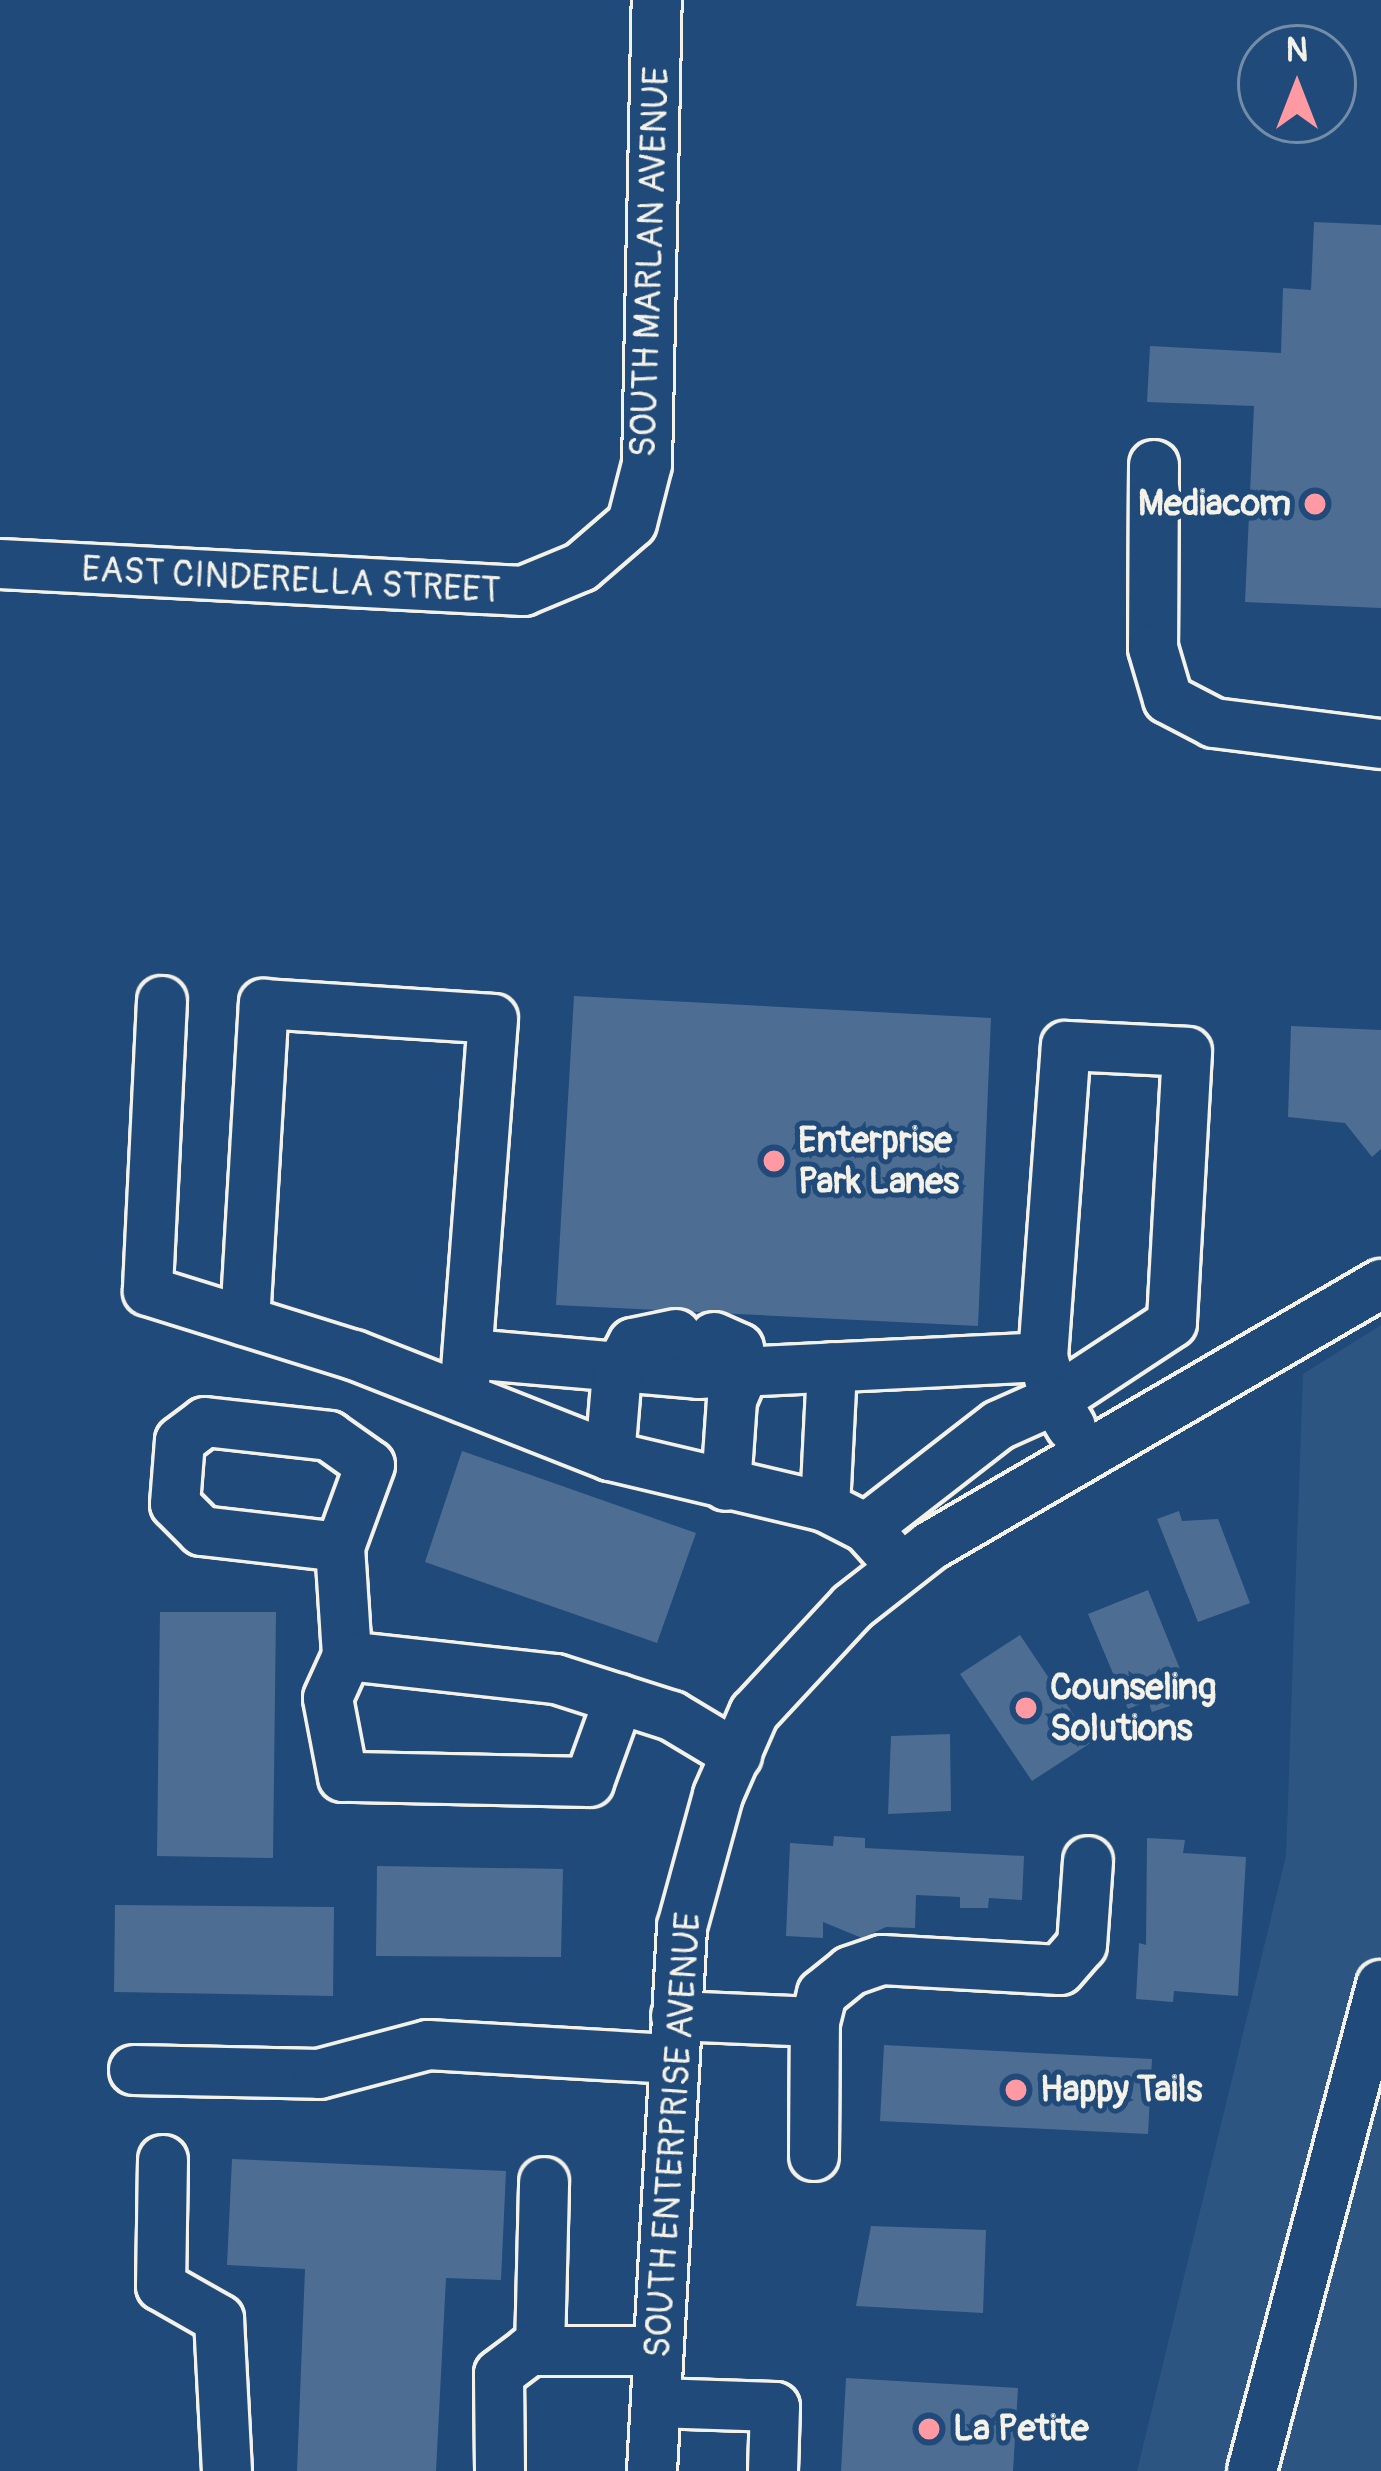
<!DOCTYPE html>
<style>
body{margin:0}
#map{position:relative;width:1381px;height:2471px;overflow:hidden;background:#1f4a7a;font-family:Pangolin,sans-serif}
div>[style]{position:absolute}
.built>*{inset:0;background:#2d5581}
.building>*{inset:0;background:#4d6e92}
.roads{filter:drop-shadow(3px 0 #f4f1e8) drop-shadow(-3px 0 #f4f1e8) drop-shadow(0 3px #f4f1e8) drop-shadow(0 -3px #f4f1e8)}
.minor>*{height:48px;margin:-24px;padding:0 24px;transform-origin:24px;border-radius:24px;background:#1f4a7a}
.dots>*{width:33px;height:33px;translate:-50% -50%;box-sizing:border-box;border:6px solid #1f4a7a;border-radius:50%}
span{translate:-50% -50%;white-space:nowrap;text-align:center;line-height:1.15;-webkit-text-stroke:10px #1f4a7a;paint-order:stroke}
.street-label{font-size:36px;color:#f4f1e8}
.poi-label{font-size:36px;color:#f4f1e8;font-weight:700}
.right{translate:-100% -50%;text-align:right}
.left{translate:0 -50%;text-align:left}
.north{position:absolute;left:1237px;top:24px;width:120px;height:120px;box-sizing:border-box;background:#1f4a7a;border:3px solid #748da6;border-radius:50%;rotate:0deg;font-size:33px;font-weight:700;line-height:48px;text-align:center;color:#f4f1e8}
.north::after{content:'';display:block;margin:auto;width:42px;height:54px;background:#ff9aa2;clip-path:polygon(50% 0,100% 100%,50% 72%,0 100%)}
</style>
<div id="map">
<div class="built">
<div style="clip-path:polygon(1381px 1325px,1381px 2471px,1137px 2471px,1286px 1856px,1303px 1374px)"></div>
</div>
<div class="building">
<div style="clip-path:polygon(1314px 222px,1381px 225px,1381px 608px,1245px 602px,1254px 406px,1147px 402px,1150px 346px,1281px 353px,1283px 288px,1311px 290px)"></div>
<div style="clip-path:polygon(574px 996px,991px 1018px,978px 1326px,556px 1305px)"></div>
<div style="clip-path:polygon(1291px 1026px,1381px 1030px,1381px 1149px,1372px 1157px,1345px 1123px,1288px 1117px)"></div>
<div style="clip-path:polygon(462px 1451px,696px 1533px,657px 1643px,425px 1562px)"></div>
<div style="clip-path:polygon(1179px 1511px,1182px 1521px,1218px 1519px,1250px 1603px,1198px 1622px,1157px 1519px)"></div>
<div style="clip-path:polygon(1148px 1590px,1186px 1684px,1166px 1693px,1170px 1706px,1152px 1712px,1148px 1701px,1128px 1709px,1088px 1614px)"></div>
<div style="clip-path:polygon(160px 1612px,276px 1612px,273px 1858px,157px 1856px)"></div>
<div style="clip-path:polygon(1020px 1635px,1092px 1742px,1032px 1781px,960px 1674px)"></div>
<div style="clip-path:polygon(950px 1734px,951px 1811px,888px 1814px,891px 1736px)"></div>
<div style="clip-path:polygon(834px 1836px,865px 1838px,865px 1848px,1024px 1856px,1022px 1900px,989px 1898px,988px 1908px,960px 1908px,960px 1897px,916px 1895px,915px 1928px,886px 1927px,862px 1938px,823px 1922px,823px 1938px,786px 1936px,790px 1843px,833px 1846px)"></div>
<div style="clip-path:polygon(1147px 1838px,1185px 1840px,1183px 1853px,1246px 1857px,1238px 1996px,1174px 1991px,1173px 2002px,1136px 1999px,1139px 1943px,1146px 1945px)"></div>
<div style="clip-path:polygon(377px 1866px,563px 1869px,561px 1957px,376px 1956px)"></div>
<div style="clip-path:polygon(115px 1905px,334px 1907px,333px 1996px,114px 1992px)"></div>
<div style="clip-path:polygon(884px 2045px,1152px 2059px,1148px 2134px,880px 2121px)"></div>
<div style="clip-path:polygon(232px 2159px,506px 2171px,501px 2280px,446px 2278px,436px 2471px,297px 2471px,305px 2269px,227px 2265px)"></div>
<div style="clip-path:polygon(871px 2226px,986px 2230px,983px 2313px,856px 2306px)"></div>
<div style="clip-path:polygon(846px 2378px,1018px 2388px,1013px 2471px,841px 2471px)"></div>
</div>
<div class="roads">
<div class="minor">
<div style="left:1154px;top:465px;width:183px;rotate:90.3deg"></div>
<div style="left:1153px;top:648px;width:53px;rotate:73.6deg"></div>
<div style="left:1168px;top:699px;width:52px;rotate:27.6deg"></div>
<div style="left:1214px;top:723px;width:168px;rotate:7.2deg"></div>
<div style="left:0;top:564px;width:524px;rotate:2.96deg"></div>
<div style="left:523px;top:591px;width:63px;rotate:-22.5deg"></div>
<div style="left:581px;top:567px;width:67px;rotate:-40.8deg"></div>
<div style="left:632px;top:523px;width:61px;rotate:-75.7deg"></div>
<div style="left:647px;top:464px;width:464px;rotate:-88.8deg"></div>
<div style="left:162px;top:1001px;width:290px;rotate:92.8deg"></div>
<div style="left:148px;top:1291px;width:216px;rotate:17.3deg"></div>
<div style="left:354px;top:1355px;width:275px;rotate:21.5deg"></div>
<div style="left:610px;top:1456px;width:221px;rotate:13.3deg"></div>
<div style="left:825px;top:1507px;width:46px;rotate:27.1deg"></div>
<div style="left:1066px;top:1046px;width:121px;rotate:2.8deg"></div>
<div style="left:1187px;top:1052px;width:271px;rotate:93.2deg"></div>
<div style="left:1172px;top:1323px;width:140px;rotate:146.7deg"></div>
<div style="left:1055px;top:1400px;width:45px;rotate:-105.6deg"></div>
<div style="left:1043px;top:1357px;width:312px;rotate:-85.8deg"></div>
<div style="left:245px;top:1321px;width:318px;rotate:-86.6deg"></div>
<div style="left:264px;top:1004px;width:229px;rotate:3.7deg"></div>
<div style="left:493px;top:1019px;width:380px;rotate:94.4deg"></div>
<div style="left:714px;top:1337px;width:27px;rotate:24deg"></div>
<div style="left:739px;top:1348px;width:26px;rotate:81deg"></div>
<div style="left:743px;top:1374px;width:28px;rotate:113deg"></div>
<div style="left:732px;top:1400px;width:86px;rotate:94deg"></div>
<div style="left:470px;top:1354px;width:229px;rotate:5deg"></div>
<div style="left:698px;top:1374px;width:345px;rotate:-2.8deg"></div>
<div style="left:610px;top:1456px;width:83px;rotate:-85.2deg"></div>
<div style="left:617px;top:1373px;width:34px;rotate:-62deg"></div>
<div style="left:633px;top:1343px;width:44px;rotate:-11.8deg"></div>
<div style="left:825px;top:1507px;width:140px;rotate:-87.1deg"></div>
<div style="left:340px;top:1547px;width:139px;rotate:-173.4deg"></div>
<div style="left:202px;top:1531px;width:38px;rotate:-135deg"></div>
<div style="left:175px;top:1504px;width:63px;rotate:-85.5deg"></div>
<div style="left:180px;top:1441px;width:31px;rotate:-37deg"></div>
<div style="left:205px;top:1422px;width:125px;rotate:6.4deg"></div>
<div style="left:329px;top:1436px;width:50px;rotate:35.3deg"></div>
<div style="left:370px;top:1465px;width:87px;rotate:110.1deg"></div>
<div style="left:340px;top:1547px;width:109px;rotate:86.3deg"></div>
<div style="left:886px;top:1550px;width:30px;rotate:-132deg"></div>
<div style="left:866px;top:1528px;width:168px;rotate:-37.8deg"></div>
<div style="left:999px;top:1425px;width:61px;rotate:-24.1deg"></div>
<div style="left:1055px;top:1400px;width:31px;rotate:59deg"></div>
<div style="left:619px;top:1699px;width:88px;rotate:109.9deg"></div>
<div style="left:589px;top:1782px;width:246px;rotate:-178.8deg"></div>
<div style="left:343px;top:1777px;width:80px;rotate:-100.8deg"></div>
<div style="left:328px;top:1698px;width:46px;rotate:-65.7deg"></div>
<div style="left:347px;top:1656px;width:210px;rotate:6.3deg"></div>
<div style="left:556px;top:1679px;width:122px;rotate:17.7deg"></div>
<div style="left:672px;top:1716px;width:76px;rotate:31deg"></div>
<div style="left:676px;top:2016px;width:139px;rotate:2.5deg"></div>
<div style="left:815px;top:2022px;width:29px;rotate:-76deg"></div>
<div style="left:822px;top:1994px;width:36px;rotate:-39deg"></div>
<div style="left:850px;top:1971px;width:34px;rotate:-19deg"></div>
<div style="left:882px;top:1960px;width:178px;rotate:3.2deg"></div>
<div style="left:1060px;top:1970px;width:33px;rotate:-49deg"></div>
<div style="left:1082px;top:1945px;width:84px;rotate:-85.9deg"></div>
<div style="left:134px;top:2070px;width:185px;rotate:1.2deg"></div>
<div style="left:319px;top:2074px;width:113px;rotate:-14.9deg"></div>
<div style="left:428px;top:2045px;width:245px;rotate:3.3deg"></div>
<div style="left:814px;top:2156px;width:134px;rotate:-89.6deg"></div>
<div style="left:163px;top:2160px;width:126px;rotate:90.9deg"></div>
<div style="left:161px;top:2286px;width:67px;rotate:29.6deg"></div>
<div style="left:219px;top:2319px;width:152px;rotate:87deg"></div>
<div style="left:540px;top:2350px;width:168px;rotate:-88.6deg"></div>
<div style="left:656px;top:2403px;width:119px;rotate:1.9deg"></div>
<div style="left:775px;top:2407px;width:64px;rotate:91.8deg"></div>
<div style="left:500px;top:2471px;width:97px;rotate:-90.6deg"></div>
<div style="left:499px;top:2374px;width:38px;rotate:-37deg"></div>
<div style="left:529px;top:2351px;width:129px"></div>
<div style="left:652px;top:2471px;width:545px;rotate:-86.84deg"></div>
<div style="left:682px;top:1927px;width:137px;rotate:-74.7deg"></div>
<div style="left:718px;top:1795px;width:90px;rotate:-66.3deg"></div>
<div style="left:754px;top:1713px;width:144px;rotate:-47.2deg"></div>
<div style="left:852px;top:1607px;width:99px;rotate:-38deg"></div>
<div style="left:930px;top:1546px;width:522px;rotate:-30.15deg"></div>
<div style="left:1252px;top:2471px;width:503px;rotate:-75.13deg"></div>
</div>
</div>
<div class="dots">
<div style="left:1315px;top:504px;background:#ff9aa2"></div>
<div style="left:774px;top:1161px;background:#ff9aa2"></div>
<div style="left:1026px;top:1708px;background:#ff9aa2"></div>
<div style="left:1016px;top:2090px;background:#ff9aa2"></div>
<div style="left:929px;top:2429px;background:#ff9aa2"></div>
</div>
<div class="street-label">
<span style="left:650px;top:262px;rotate:-88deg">SOUTH MARLAN AVENUE</span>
<span style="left:291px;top:580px;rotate:3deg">EAST CINDERELLA STREET</span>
<span style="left:673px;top:2135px;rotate:-86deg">SOUTH ENTERPRISE AVENUE</span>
</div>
<div class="poi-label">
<span class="right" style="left:1291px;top:504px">Mediacom</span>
<span class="left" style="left:798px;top:1161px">Enterprise<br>Park Lanes</span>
<span class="left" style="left:1050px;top:1708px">Counseling<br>Solutions</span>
<span class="left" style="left:1040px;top:2090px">Happy Tails</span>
<span class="left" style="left:953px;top:2429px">La Petite</span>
</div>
<div class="north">N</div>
</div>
